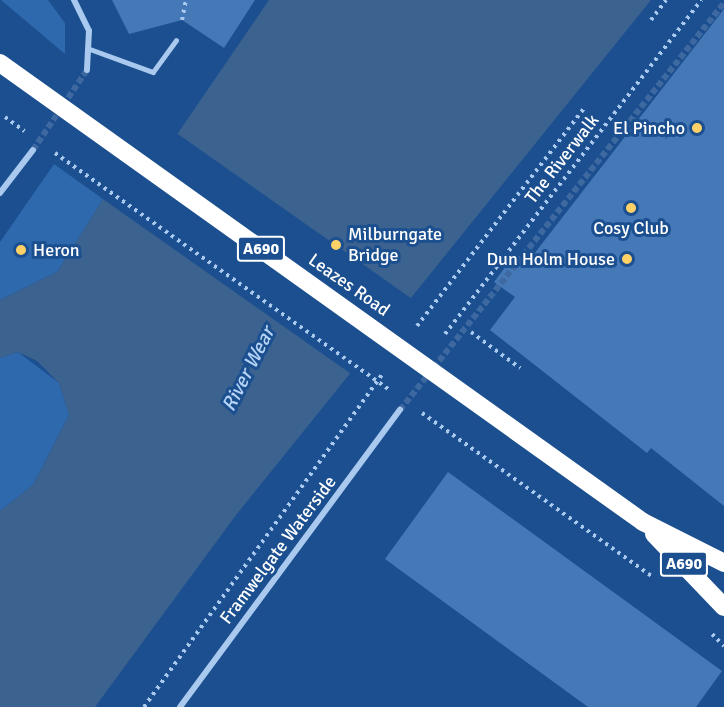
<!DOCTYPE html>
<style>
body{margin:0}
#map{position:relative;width:724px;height:707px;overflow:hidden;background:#1b4f8f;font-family:Signika,sans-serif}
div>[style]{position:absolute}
.green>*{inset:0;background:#2e69ad}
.water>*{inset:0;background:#3c6290}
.pier>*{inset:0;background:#1b4f8f}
.building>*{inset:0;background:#4478b7}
.street-tunnel>*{height:6px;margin-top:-3px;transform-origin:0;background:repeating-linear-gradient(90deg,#3d69a0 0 6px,transparent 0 9px)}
.path>*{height:4px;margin-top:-2px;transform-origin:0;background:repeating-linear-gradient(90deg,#a9c9ee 0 3px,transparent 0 7.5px)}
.lane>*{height:4.5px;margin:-2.25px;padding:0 2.25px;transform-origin:2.25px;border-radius:2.25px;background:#a9c9ee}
.street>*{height:6px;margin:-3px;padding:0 3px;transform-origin:3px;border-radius:3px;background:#a9c9ee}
.highway>*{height:18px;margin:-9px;padding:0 9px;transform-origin:9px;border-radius:9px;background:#fff}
.dots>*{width:16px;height:16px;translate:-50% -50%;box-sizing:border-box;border:3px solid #1b4f8f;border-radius:50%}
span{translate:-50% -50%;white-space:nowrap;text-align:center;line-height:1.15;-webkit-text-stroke:6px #1b4f8f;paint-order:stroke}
.shield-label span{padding:2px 4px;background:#1b4f8f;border:2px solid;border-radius:4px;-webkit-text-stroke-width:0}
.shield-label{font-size:16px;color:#fff;font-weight:700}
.poi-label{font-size:18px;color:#fff}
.right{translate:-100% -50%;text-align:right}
.left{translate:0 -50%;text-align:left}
.street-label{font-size:18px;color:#fff}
.water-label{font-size:20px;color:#b5d3f5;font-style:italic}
</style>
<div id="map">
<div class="green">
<div style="clip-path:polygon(1px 0,48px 0,65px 23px,65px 54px)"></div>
<div style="clip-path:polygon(54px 164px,103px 199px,57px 272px,0 300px,0 242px)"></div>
<div style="clip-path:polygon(18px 352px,59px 383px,69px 415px,33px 485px,0 511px,0 358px)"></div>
</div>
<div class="water">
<div style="clip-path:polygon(269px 0,651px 0,236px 515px,95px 707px,0 707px,0 511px,33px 485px,69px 415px,59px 383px,37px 361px,18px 352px,0 358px,0 300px,57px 272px,103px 199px,178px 133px)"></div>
</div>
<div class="pier">
<div style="clip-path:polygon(175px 132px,415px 301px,354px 376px,100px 197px)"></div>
</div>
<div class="building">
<div style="clip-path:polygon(112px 0,255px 0,224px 48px,182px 20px,129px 34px)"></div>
<div style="clip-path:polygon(724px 9px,724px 506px,651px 448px,647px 453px,490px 330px,515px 297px,494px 282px,515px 254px,527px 263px)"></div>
<div style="clip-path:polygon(448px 472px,722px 671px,696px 707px,588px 707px,385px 559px)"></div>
</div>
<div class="street-tunnel">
<div style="left:33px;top:150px;width:97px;rotate:-56deg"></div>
<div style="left:400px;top:410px;width:520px;rotate:-51.48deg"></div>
</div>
<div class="path">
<div style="left:182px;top:20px;width:20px;rotate:-79deg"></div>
<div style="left:651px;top:20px;width:25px;rotate:-53deg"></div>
<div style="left:5px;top:117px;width:24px;rotate:36deg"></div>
<div style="left:55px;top:153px;width:412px;rotate:35.3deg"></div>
<div style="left:417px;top:326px;width:277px;rotate:-52.5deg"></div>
<div style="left:471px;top:332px;width:61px;rotate:36.3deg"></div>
<div style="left:445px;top:334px;width:421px;rotate:-52.5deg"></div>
<div style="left:422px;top:413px;width:283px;rotate:35.4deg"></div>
<div style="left:712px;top:634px;width:17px;rotate:45deg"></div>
<div style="left:144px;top:707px;width:412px;rotate:-54.4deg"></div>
</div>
<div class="lane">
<div style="left:90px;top:49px;width:67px;rotate:20.1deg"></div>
<div style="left:153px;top:72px;width:39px;rotate:-54deg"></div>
</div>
<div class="street">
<div style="left:74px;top:0;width:34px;rotate:64deg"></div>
<div style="left:89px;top:31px;width:39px;rotate:93deg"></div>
<div style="left:0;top:193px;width:54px;rotate:-52.5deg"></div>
<div style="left:180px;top:707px;width:370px;rotate:-53.5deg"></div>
</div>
<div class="highway">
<div style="left:0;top:63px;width:790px;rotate:35.52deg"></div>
<div style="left:643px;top:522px;width:91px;rotate:26.8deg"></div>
<div style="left:654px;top:534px;width:101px;rotate:46.2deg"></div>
</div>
<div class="dots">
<div style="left:697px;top:128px;background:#ffd166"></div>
<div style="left:631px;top:208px;background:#ffd166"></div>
<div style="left:336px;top:245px;background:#ffd166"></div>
<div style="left:21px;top:250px;background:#ffd166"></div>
<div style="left:627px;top:259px;background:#ffd166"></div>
</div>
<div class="shield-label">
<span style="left:261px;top:249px">A690</span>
<span style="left:684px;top:564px">A690</span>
</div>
<div class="poi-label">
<span class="right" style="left:685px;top:128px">El Pincho</span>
<span style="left:631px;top:228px">Cosy Club</span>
<span class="left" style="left:348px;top:245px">Milburngate<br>Bridge</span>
<span class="left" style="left:33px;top:250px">Heron</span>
<span class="right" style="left:615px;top:259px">Dun Holm House</span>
</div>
<div class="street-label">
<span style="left:562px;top:159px;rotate:-52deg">The Riverwalk</span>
<span style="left:349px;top:285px;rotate:35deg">Leazes Road</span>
<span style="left:278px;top:550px;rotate:-53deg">Framwelgate Waterside</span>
</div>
<div class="water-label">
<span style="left:248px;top:369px;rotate:-63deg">River Wear</span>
</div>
</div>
